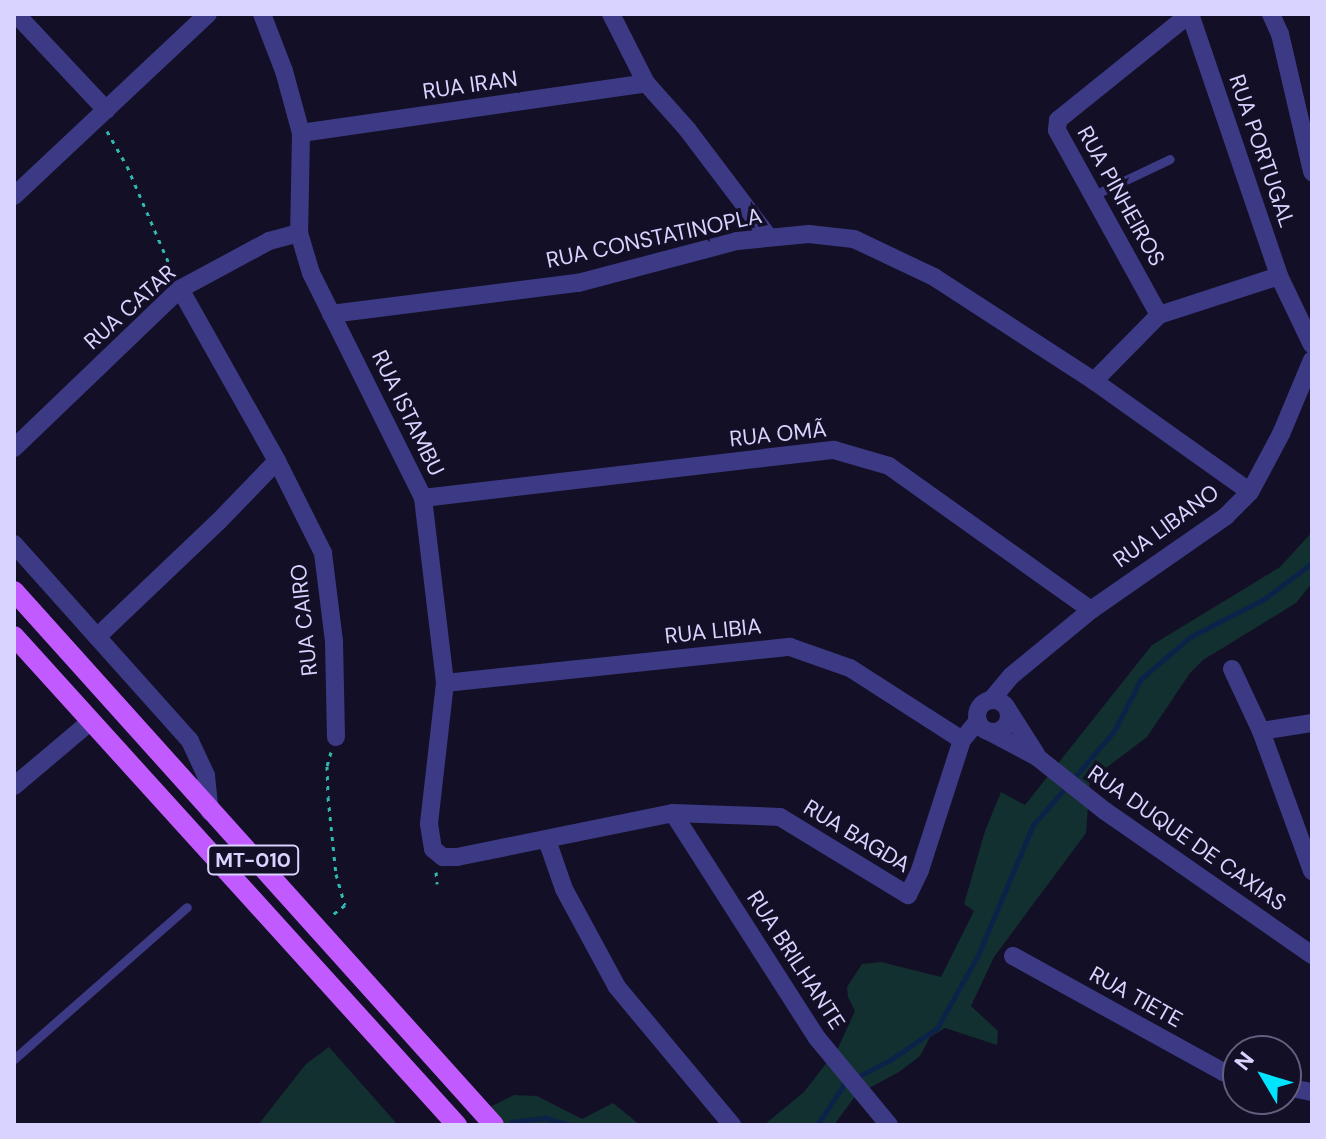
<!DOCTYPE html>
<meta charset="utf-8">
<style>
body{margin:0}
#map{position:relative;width:1326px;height:1139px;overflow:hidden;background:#130f26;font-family:"DM Sans",sans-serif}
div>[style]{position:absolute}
.green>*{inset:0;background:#12302f}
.stream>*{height:5px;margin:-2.5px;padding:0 2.5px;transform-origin:2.5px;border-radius:2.5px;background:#0c2248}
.path>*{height:3px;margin-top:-1.5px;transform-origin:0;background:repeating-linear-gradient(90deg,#2fb8b0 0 4px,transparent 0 10px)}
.lane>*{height:9px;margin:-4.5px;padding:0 4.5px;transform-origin:4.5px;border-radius:4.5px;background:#3d3a85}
.street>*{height:18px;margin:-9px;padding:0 9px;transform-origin:9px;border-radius:9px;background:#3d3a85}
.street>.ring{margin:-9px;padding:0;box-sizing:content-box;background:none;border:18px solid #3d3a85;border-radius:50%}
.primary>*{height:20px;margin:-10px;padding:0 10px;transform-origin:10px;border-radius:10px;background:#c25bff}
span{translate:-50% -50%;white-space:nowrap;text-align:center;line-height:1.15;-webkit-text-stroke:7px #130f26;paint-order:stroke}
.shield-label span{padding:2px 6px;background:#130f26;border:2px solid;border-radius:6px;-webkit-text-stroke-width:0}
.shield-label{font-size:20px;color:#d9d4ff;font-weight:700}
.street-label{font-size:22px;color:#d9d4ff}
.frame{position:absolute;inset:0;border:16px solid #d9d4ff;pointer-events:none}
.north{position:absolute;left:1222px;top:1035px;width:80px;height:80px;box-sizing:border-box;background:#130f26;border:2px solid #625e7d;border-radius:50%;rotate:308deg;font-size:22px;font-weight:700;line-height:32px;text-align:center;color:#d9d4ff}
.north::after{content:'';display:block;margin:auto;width:28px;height:36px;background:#00e5ff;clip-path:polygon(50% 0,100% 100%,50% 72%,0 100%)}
</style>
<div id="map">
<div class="green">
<div style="clip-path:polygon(1312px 532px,1312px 583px,1296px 603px,1203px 660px,1190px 673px,1147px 737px,1090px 780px,1086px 833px,994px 957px,971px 1006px,998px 1031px,997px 1045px,945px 1028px,930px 1037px,920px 1056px,899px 1072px,856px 1095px,834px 1125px,764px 1125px,804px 1092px,838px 1048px,855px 1011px,848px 997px,847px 987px,862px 964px,881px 962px,941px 977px,974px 911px,964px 904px,985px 831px,1001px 792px,1025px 805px,1152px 645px,1280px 567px)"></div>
<div style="clip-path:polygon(329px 1047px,398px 1125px,258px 1125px,306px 1064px)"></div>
<div style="clip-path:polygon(514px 1095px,537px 1096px,582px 1119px,613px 1103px,640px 1125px,499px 1125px,484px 1110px)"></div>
</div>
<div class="stream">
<div style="left:511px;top:1122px;width:35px;rotate:-7deg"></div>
<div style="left:546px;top:1118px;width:26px;rotate:16deg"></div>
<div style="left:817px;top:1125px;width:49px;rotate:-56.6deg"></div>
<div style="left:844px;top:1084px;width:52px;rotate:-27.6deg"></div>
<div style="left:890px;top:1060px;width:57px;rotate:-34.2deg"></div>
<div style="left:937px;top:1028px;width:84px;rotate:-60.7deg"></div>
<div style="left:978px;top:955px;width:141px;rotate:-67.1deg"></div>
<div style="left:1033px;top:825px;width:124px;rotate:-49.2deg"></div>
<div style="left:1114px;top:731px;width:59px;rotate:-62.6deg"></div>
<div style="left:1141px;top:679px;width:65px;rotate:-40.6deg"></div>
<div style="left:1190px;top:637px;width:83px;rotate:-27.2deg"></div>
<div style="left:1264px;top:599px;width:60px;rotate:-36.9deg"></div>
</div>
<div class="path">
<div style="left:107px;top:131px;width:40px;rotate:60.3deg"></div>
<div style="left:127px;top:166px;width:116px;rotate:66.7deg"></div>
<div style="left:331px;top:752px;width:15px;rotate:106deg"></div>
<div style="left:327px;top:766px;width:31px;rotate:88deg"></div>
<div style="left:328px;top:797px;width:77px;rotate:84.1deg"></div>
<div style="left:336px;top:874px;width:32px;rotate:74deg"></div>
<div style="left:345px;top:905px;width:18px;rotate:142deg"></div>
<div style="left:436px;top:872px;width:12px;rotate:85deg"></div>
</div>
<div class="lane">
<div style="left:1092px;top:196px;width:86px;rotate:-25.4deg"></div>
<div style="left:14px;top:1059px;width:230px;rotate:-41.3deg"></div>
</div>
<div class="street">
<div style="left:16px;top:14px;width:132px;rotate:46.8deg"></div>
<div style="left:262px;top:14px;width:61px;rotate:68.9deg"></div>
<div style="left:284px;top:71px;width:64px;rotate:74.7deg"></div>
<div style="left:301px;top:133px;width:100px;rotate:91.1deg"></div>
<div style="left:299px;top:233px;width:42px;rotate:73.3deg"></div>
<div style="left:311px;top:273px;width:251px;rotate:63.5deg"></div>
<div style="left:423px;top:498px;width:186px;rotate:83.2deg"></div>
<div style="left:445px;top:683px;width:142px;rotate:96.5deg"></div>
<div style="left:429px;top:824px;width:25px;rotate:81deg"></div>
<div style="left:433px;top:849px;width:13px;rotate:39deg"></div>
<div style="left:443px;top:857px;width:14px"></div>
<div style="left:457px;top:857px;width:220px;rotate:-11.5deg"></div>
<div style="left:673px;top:813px;width:107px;rotate:2.1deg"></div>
<div style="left:780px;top:817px;width:150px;rotate:31.4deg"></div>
<div style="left:908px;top:895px;width:28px;rotate:-64deg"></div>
<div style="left:920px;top:870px;width:137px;rotate:-72.1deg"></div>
<div style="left:962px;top:740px;width:25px;rotate:-50deg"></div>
<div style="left:611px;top:14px;width:77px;rotate:63.1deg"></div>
<div style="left:646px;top:83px;width:62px;rotate:48.3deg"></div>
<div style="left:687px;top:129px;width:134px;rotate:52.9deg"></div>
<div style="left:1190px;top:14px;width:277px;rotate:71.2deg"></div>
<div style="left:1279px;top:276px;width:76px;rotate:64.4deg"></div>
<div style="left:1271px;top:14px;width:22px;rotate:66deg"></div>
<div style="left:1280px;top:34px;width:142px;rotate:76.9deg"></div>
<div style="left:301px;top:133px;width:349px;rotate:-8.2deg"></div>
<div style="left:14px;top:196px;width:266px;rotate:-43.2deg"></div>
<div style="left:331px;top:314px;width:249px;rotate:-7.2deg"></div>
<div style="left:578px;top:283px;width:164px;rotate:-14.8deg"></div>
<div style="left:737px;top:241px;width:72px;rotate:-5.6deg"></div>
<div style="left:809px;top:234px;width:45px;rotate:6.3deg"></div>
<div style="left:854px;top:239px;width:89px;rotate:25.4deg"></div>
<div style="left:934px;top:277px;width:191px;rotate:33deg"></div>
<div style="left:1094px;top:381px;width:191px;rotate:35.4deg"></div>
<div style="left:1159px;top:315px;width:211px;rotate:-118.9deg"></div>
<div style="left:1057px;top:130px;width:10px;rotate:-84deg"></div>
<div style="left:1058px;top:120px;width:169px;rotate:-38.8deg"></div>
<div style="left:1094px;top:381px;width:93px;rotate:-45.4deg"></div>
<div style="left:1159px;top:315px;width:126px;rotate:-18deg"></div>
<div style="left:14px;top:448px;width:230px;rotate:-43.8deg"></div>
<div style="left:180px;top:289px;width:101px;rotate:-28.3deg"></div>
<div style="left:269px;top:241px;width:31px;rotate:-15deg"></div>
<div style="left:277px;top:461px;width:103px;rotate:63.4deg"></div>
<div style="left:323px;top:553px;width:89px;rotate:82.9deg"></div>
<div style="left:334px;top:641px;width:96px;rotate:88.8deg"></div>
<div style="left:423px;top:498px;width:414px;rotate:-6.7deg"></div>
<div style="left:834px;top:450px;width:57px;rotate:16.2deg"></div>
<div style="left:889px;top:466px;width:248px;rotate:35.5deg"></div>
<div style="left:14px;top:544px;width:264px;rotate:48.2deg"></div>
<div style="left:190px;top:741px;width:38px;rotate:65deg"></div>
<div style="left:206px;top:776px;width:36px;rotate:84deg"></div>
<div style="left:97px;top:637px;width:168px;rotate:-43.6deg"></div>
<div style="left:219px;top:521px;width:83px;rotate:-46deg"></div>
<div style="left:277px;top:461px;width:197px;rotate:-119.4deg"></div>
<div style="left:1232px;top:669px;width:68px;rotate:64.9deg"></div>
<div style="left:1261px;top:731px;width:149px;rotate:70deg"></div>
<div style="left:445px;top:683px;width:347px;rotate:-6deg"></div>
<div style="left:790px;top:647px;width:64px;rotate:19.3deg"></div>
<div style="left:850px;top:668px;width:133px;rotate:32.7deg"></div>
<div style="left:991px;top:700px;width:31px;rotate:-50deg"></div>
<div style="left:1011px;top:676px;width:104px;rotate:-39.5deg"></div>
<div style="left:1091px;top:610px;width:165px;rotate:-34.8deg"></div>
<div style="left:1226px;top:516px;width:34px;rotate:-45deg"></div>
<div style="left:1250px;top:492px;width:66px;rotate:-61.9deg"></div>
<div style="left:1281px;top:434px;width:80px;rotate:-67.3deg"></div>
<div class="ring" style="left:977px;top:700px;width:14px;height:14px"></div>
<div style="left:1008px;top:710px;width:52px;rotate:57.5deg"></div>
<div style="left:1261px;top:731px;width:52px;rotate:-8.9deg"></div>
<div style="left:990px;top:732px;width:53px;rotate:28deg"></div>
<div style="left:1037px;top:757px;width:87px;rotate:38.5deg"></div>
<div style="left:1105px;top:811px;width:252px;rotate:34.8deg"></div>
<div style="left:14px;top:786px;width:99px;rotate:-40.1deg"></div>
<div style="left:673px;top:813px;width:267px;rotate:57.4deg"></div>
<div style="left:817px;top:1038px;width:113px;rotate:50.4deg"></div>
<div style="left:547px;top:840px;width:52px;rotate:70.9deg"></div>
<div style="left:564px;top:889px;width:111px;rotate:61.6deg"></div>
<div style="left:617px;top:987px;width:180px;rotate:50.2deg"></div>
<div style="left:1013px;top:956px;width:240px;rotate:28.9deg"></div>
<div style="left:1223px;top:1072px;width:16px;rotate:15deg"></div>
<div style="left:1286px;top:1087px;width:26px;rotate:11deg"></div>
</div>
<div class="primary">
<div style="left:14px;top:591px;width:718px;rotate:48.05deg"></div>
<div style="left:14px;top:636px;width:660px;rotate:47.83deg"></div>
</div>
<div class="shield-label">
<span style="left:253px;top:860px">MT-010</span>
</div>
<div class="street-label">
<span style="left:470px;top:85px;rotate:-8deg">RUA IRAN</span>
<span style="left:1262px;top:151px;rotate:71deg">RUA PORTUGAL</span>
<span style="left:1121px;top:196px;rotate:61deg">RUA PINHEIROS</span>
<span style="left:654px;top:238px;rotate:-12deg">RUA CONSTATINOPLA</span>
<span style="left:130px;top:307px;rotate:-42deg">RUA CATAR</span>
<span style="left:408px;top:413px;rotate:64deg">RUA ISTAMBU</span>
<span style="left:778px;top:434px;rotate:-6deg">RUA OMÃ</span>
<span style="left:1166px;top:526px;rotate:-36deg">RUA LIBANO</span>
<span style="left:304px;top:620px;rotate:-96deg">RUA CAIRO</span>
<span style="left:713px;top:631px;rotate:-6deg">RUA LIBIA</span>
<span style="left:857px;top:836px;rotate:31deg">RUA BAGDA</span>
<span style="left:1187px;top:838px;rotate:35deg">RUA DUQUE DE CAXIAS</span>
<span style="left:796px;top:960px;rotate:57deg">RUA BRILHANTE</span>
<span style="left:1136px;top:997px;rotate:29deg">RUA TIETE</span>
</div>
<div class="frame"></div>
<div class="north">N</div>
</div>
